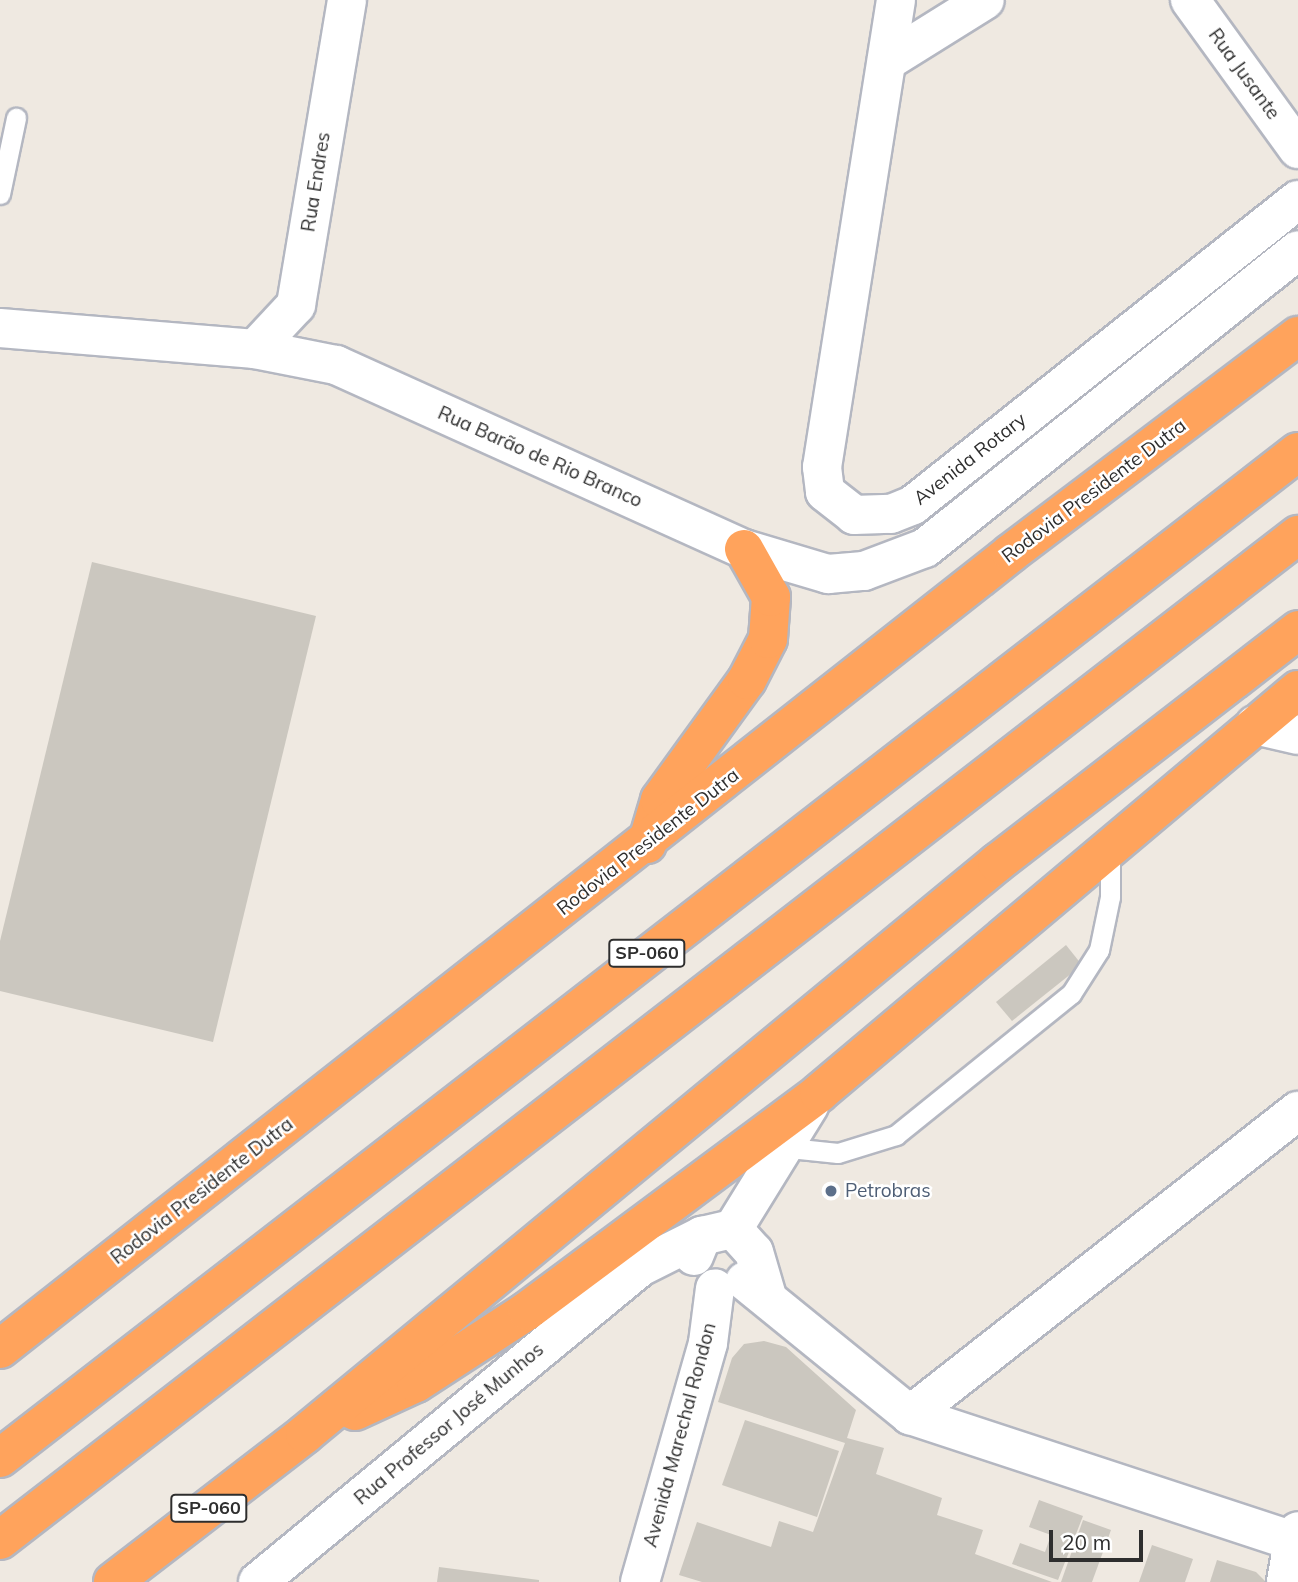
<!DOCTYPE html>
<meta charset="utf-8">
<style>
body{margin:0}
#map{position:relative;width:1298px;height:1582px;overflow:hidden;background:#efe9e1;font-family:Mulish,sans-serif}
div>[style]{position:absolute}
.building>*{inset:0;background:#cbc7bf}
.roads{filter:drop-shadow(2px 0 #b4b7c1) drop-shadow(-2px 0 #b4b7c1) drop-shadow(0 2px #b4b7c1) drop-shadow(0 -2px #b4b7c1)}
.lane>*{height:19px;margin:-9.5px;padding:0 9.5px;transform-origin:9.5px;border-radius:9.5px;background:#fff}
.street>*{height:38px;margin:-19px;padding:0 19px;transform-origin:19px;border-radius:19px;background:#fff}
.secondary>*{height:38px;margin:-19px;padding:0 19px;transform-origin:19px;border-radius:19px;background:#fff}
.highway>*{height:38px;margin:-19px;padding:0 19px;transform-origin:19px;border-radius:19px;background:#ffa35c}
.dots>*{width:19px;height:19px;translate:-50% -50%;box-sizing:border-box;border:4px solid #fff;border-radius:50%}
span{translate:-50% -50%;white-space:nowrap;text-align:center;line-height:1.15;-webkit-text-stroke:5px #fff;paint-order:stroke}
.shield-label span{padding:2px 5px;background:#fff;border:2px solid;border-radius:5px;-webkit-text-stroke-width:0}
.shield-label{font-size:18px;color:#2e2e2e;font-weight:700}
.street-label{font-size:19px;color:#2e2e2e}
.service-label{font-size:19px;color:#4e5e75}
.left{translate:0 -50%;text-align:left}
.scale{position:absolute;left:1049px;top:1530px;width:94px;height:32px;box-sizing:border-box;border:4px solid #2e2e2e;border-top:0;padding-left:9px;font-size:21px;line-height:24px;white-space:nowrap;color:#2e2e2e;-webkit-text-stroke:5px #fff;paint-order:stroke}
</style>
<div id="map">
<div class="building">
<div style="clip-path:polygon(92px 562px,316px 616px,213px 1042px,0 991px,0 941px)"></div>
<div style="clip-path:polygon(1066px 945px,1082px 965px,1012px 1021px,996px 1002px)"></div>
<div style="clip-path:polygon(764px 1341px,786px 1347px,856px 1410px,847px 1438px,884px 1448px,876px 1474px,942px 1498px,937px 1515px,983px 1530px,975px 1554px,1052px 1582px,702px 1582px,679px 1575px,697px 1522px,771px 1547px,779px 1521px,813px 1532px,845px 1443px,718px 1402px,732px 1358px,744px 1344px)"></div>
<div style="clip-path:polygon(745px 1420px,839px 1451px,817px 1517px,722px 1485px)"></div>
<div style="clip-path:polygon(1039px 1500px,1083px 1516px,1058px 1580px,1012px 1564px,1020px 1543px,1045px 1552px,1051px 1535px,1029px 1527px)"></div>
<div style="clip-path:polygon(1083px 1520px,1111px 1530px,1092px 1582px,1061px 1582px)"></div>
<div style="clip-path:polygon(1152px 1545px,1193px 1559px,1185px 1582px,1139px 1582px)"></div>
<div style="clip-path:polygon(1217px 1560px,1256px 1572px,1266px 1582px,1210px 1582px)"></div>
<div style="clip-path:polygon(439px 1567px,539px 1580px,539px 1582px,437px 1582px)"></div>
</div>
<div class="roads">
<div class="lane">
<div style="left:0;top:194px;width:78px;rotate:-78.1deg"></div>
<div style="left:780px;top:1147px;width:58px;rotate:5.9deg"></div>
<div style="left:838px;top:1153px;width:61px;rotate:-17.2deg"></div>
<div style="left:896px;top:1135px;width:225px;rotate:-38.9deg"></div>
<div style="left:1071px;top:994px;width:52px;rotate:-57.5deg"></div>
<div style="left:1099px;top:950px;width:54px;rotate:-78.3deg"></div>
<div style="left:1110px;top:897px;width:51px;rotate:-90deg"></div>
</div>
<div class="street">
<div style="left:896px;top:0;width:473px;rotate:99deg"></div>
<div style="left:822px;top:467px;width:25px;rotate:83deg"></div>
<div style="left:825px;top:492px;width:37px;rotate:38deg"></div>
<div style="left:854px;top:515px;width:37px;rotate:-2deg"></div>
<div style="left:891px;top:514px;width:24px;rotate:-22deg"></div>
<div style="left:913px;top:505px;width:491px;rotate:-38.4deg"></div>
<div style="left:1190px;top:0;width:184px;rotate:54.1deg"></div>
<div style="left:887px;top:61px;width:115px;rotate:-31.9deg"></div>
<div style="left:910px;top:1415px;width:493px;rotate:-38.1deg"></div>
<div style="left:1286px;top:1582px;width:42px;rotate:-80.3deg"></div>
</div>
<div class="secondary">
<div style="left:0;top:328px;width:256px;rotate:4.7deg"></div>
<div style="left:255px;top:349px;width:83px;rotate:11.2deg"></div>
<div style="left:336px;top:365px;width:448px;rotate:24.3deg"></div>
<div style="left:744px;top:549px;width:88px;rotate:16.6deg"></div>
<div style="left:828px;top:574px;width:36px;rotate:-5deg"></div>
<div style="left:864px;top:571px;width:65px;rotate:-20.7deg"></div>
<div style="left:925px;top:548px;width:477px;rotate:-38.6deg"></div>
<div style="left:255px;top:349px;width:60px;rotate:-47deg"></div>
<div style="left:296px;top:305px;width:309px;rotate:-80.5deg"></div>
<div style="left:1255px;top:725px;width:44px;rotate:13.1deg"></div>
<div style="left:733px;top:1229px;width:145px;rotate:-58.3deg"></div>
<div style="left:694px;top:1256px;width:22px;rotate:-68deg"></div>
<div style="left:702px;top:1236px;width:32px;rotate:-13deg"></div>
<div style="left:733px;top:1229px;width:31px;rotate:48deg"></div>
<div style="left:754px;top:1252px;width:43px;rotate:73.7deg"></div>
<div style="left:745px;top:1281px;width:213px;rotate:39.1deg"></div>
<div style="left:910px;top:1415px;width:403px;rotate:18.2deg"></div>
<div style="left:1293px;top:1541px;width:11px;rotate:-63deg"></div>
<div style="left:258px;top:1582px;width:495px;rotate:-39.5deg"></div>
<div style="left:640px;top:1267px;width:69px;rotate:-26.6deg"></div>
<div style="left:640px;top:1582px;width:248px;rotate:-74.1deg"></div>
<div style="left:708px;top:1343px;width:55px;rotate:-82.7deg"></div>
</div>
<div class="highway">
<div style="left:647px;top:844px;width:46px;rotate:-73.5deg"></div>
<div style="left:660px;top:800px;width:148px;rotate:-54.1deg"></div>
<div style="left:747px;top:680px;width:46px;rotate:-62.9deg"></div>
<div style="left:768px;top:639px;width:42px;rotate:-85.9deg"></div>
<div style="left:771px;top:597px;width:55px;rotate:-119.4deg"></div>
<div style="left:0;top:1349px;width:1287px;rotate:-38.21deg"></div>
<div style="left:1011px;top:553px;width:360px;rotate:-37.1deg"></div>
<div style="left:355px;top:1411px;width:67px;rotate:-24.7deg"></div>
<div style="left:416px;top:1383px;width:132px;rotate:-33deg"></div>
<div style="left:527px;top:1311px;width:364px;rotate:-36.7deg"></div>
<div style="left:819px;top:1093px;width:626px;rotate:-40.08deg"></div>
<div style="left:0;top:1458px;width:1642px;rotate:-37.78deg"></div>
<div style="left:0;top:1540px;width:1642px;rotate:-37.75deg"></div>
<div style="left:113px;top:1582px;width:242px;rotate:-37.6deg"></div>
<div style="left:305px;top:1434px;width:897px;rotate:-39.53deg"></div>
<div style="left:997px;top:863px;width:381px;rotate:-37.7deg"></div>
</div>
</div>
<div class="dots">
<div style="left:831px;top:1191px;background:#5c6f8a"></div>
</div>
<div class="shield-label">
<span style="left:647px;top:953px">SP-060</span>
<span style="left:209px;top:1508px">SP-060</span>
</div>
<div class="street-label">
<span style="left:1244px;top:74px;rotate:54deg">Rua Jusante</span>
<span style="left:316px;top:182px;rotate:-81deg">Rua Endres</span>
<span style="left:540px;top:457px;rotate:24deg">Rua Barão de Rio Branco</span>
<span style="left:970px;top:459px;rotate:-38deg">Avenida Rotary</span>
<span style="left:1094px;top:491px;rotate:-37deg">Rodovia Presidente Dutra</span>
<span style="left:648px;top:842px;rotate:-38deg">Rodovia Presidente Dutra</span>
<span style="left:202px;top:1191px;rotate:-38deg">Rodovia Presidente Dutra</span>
<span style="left:449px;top:1424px;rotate:-40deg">Rua Professor José Munhos</span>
<span style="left:680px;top:1435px;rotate:-75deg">Avenida Marechal Rondon</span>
</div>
<div class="service-label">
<span class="left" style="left:845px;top:1191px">Petrobras</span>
</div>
<div class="scale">20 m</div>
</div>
